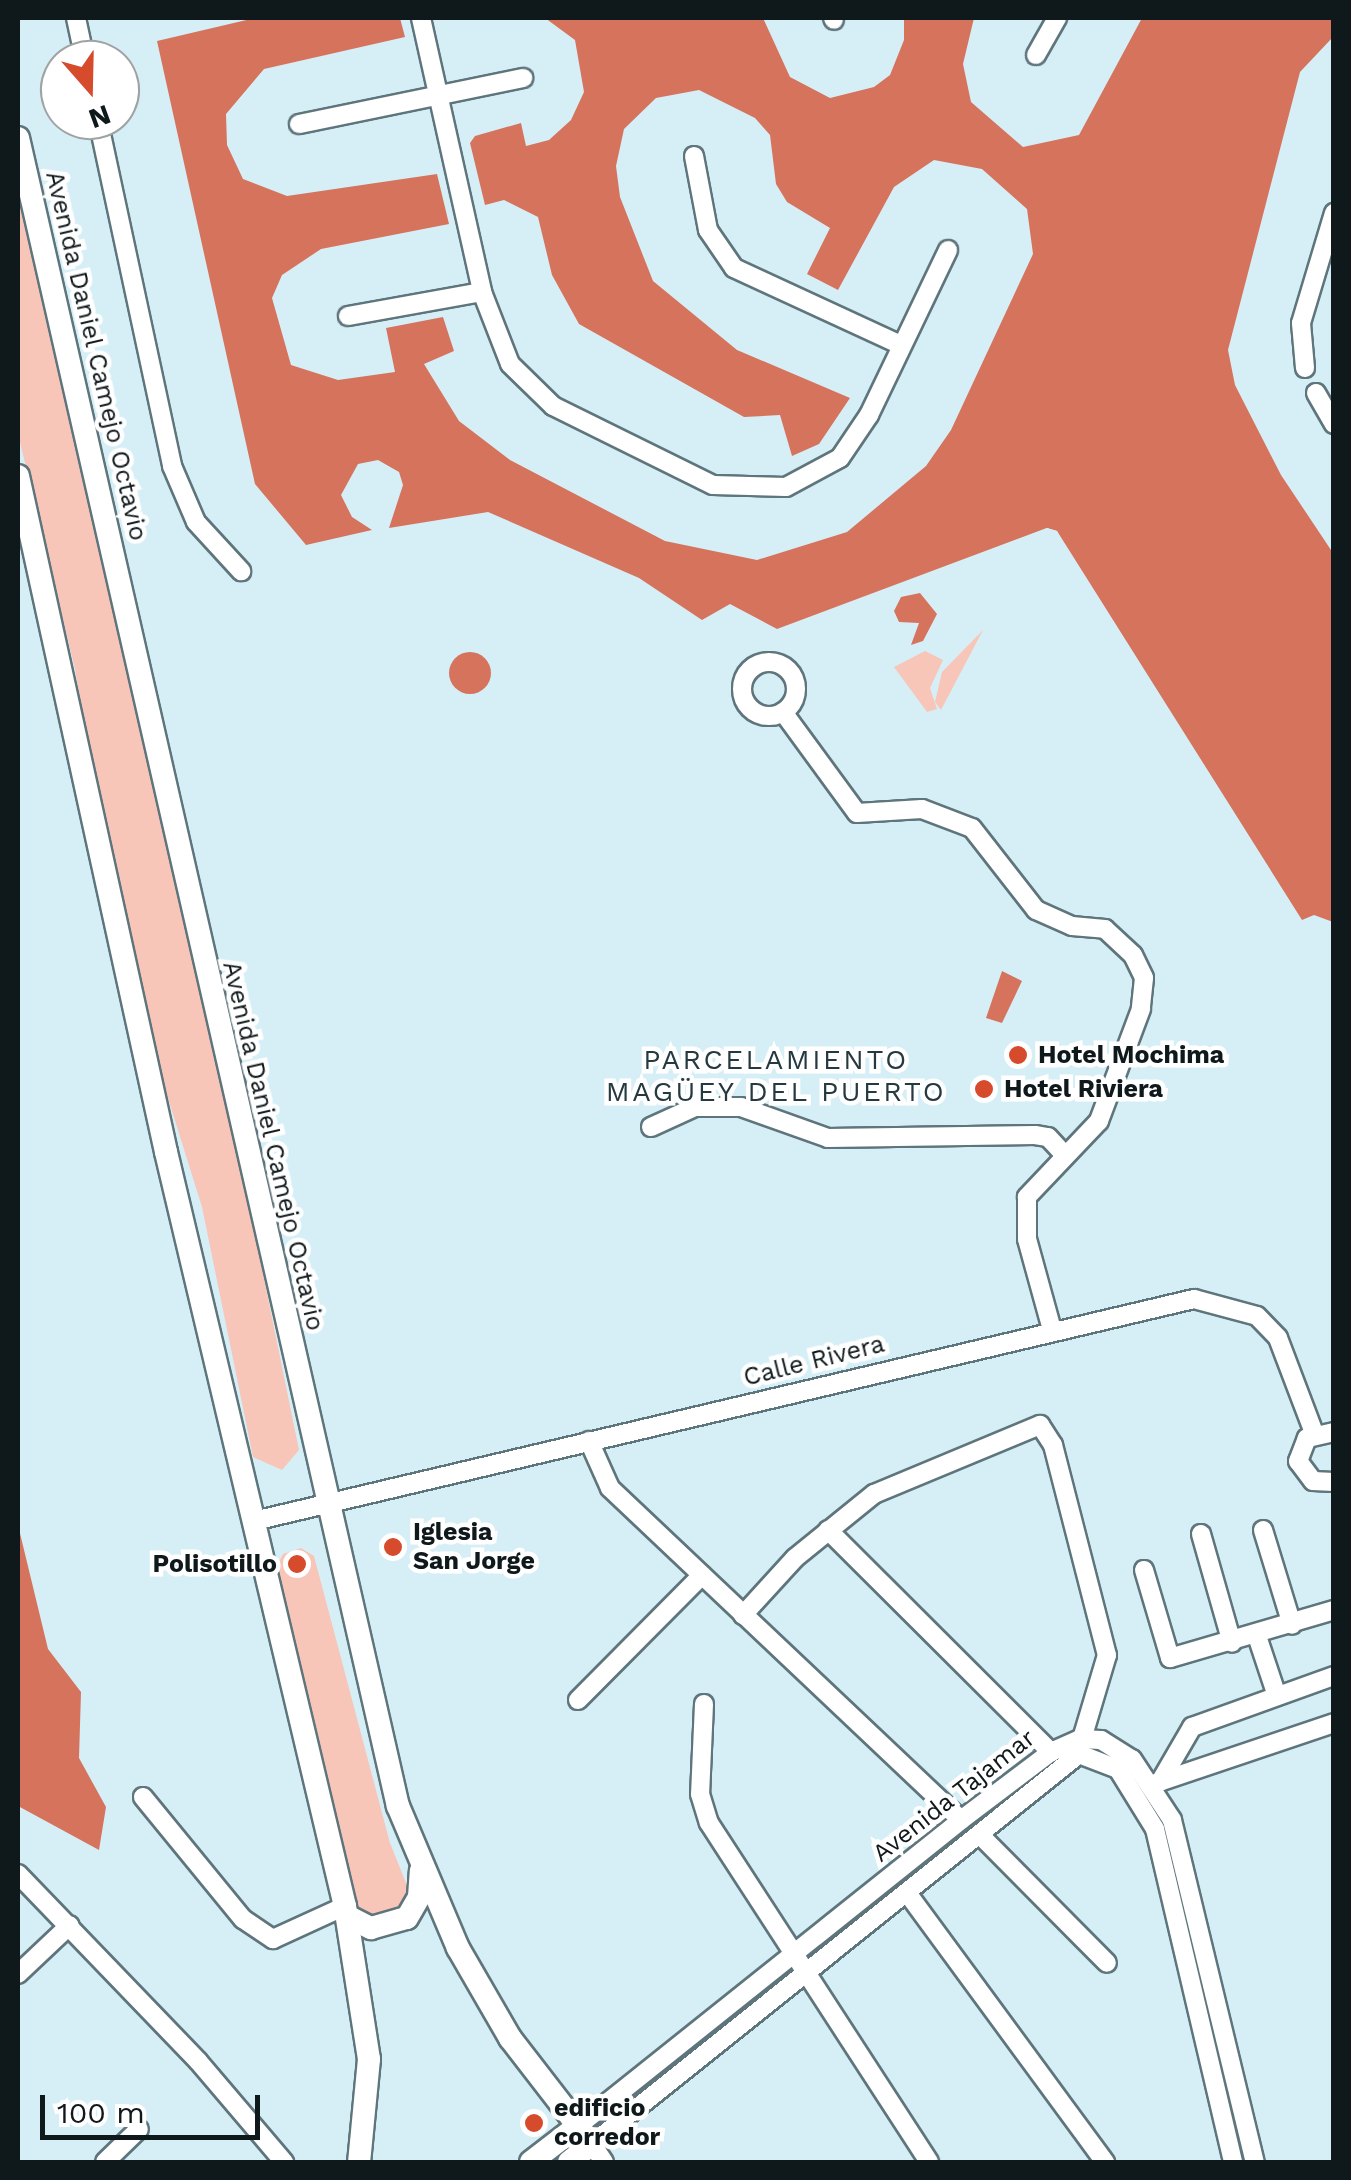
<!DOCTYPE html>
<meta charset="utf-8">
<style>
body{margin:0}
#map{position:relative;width:1351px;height:2180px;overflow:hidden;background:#d6eff7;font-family:"Work Sans",sans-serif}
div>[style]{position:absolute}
.green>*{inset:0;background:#f8c5b9}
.water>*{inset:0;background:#d5735d}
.round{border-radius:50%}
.pier>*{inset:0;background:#d6eff7}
.roads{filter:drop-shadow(2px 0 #5f757c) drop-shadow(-2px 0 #5f757c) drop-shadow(0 2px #5f757c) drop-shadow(0 -2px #5f757c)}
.street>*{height:18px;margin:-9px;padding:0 9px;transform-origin:9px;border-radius:9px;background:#fff}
.street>.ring{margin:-9px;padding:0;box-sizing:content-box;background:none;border:18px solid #fff;border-radius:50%}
.secondary>*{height:22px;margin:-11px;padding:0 11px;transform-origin:11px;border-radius:11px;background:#fff}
.dots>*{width:28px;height:28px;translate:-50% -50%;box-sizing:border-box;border:5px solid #fff;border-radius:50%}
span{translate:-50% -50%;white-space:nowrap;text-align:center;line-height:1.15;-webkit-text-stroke:9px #fff;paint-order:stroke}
.street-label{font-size:25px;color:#0f181a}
.poi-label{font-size:25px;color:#0f181a;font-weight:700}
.left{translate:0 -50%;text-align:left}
.right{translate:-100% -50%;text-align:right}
.neighbourhood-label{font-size:28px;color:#253940;letter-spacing:2.5px}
.frame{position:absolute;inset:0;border:20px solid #0f181a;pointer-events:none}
.north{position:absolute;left:40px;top:40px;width:100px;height:100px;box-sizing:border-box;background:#fff;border:2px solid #9fa3a3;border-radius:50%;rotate:160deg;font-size:28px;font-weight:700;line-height:40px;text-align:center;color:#0f181a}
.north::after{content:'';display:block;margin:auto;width:35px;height:45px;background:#d54b2c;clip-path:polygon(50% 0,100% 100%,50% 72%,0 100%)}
.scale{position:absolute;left:40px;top:2095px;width:220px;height:45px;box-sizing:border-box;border:5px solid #0f181a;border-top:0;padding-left:12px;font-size:30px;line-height:35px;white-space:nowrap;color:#0f181a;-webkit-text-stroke:8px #fff;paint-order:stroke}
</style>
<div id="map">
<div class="green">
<div style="clip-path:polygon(18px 188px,250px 1210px,299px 1450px,282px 1470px,253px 1457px,202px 1207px,167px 1095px,98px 811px,75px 669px,18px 434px)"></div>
<div style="clip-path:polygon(983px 630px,941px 710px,935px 702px,942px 672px)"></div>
<div style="clip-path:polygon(925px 651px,943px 660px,930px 688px,937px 709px,927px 712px,894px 667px)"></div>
<div style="clip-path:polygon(301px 1548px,314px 1556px,390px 1843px,408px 1888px,402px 1916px,362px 1916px,354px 1906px,276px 1567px,283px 1554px)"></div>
</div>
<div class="water">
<div style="clip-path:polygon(255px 18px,400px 18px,405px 37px,264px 69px,226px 114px,227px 145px,243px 179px,287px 196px,437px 174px,449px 224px,321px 249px,282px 275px,272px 298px,291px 365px,338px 380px,395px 372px,386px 328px,443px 317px,454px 351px,424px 364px,459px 421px,510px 460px,665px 541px,757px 560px,847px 532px,926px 466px,951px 430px,1033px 254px,1027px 209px,982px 169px,934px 160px,894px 187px,838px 290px,807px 274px,830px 228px,787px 202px,776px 184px,770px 135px,755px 118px,699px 90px,656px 98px,624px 129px,616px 166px,620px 197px,653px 281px,737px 350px,850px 398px,819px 444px,792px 456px,780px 415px,744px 417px,579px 324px,552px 275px,538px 217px,504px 200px,485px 205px,470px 143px,475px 136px,521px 123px,526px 146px,549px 140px,571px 120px,584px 92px,575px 40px,545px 18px,763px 18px,790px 77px,830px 98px,874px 87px,890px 75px,904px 40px,904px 18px,974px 18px,963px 64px,971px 102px,1023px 147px,1079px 135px,1142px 18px,1333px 18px,1333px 37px,1300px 72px,1228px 350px,1235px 385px,1281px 475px,1333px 553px,1333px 922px,1314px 915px,1302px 920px,1057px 531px,1047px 528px,777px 629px,730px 604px,702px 620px,639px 578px,488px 512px,389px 528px,403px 485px,399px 472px,378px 460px,358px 464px,341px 495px,352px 517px,372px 530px,306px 545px,255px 484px,157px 41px)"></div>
<div style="clip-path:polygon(920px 593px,937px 614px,923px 641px,911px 645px,919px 623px,899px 622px,894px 611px,901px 597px)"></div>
<div class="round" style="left:449px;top:652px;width:42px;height:42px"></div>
<div style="clip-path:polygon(1002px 971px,1022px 981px,1002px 1023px,986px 1018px)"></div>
<div style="clip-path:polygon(18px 1525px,48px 1649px,81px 1692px,79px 1758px,106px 1807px,99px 1850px,18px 1806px)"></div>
</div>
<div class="pier">
<div style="clip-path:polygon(1047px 528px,1057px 531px,1079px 575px,1048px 534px,776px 634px)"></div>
</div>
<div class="roads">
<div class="street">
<div style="left:76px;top:18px;width:43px;rotate:77.9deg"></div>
<div style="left:421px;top:18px;width:281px;rotate:77.4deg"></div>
<div style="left:482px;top:292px;width:77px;rotate:68.7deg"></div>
<div style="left:510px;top:364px;width:60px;rotate:44.3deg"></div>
<div style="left:553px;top:406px;width:178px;rotate:26.3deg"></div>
<div style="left:713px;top:485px;width:73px;rotate:1.6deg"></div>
<div style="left:786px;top:487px;width:61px;rotate:-28.2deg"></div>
<div style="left:840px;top:458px;width:52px;rotate:-56deg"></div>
<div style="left:869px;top:415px;width:183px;rotate:-64.4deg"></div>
<div style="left:833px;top:18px;width:2px;rotate:63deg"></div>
<div style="left:1036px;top:55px;width:43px;rotate:-60.4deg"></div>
<div style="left:98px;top:120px;width:354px;rotate:77.9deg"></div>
<div style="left:172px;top:466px;width:61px;rotate:66.8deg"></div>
<div style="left:196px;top:522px;width:67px;rotate:47.4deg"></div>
<div style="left:299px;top:124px;width:229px;rotate:-11.6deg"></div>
<div style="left:694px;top:156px;width:75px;rotate:79.3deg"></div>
<div style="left:708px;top:230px;width:46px;rotate:55.6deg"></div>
<div style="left:734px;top:268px;width:184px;rotate:24.8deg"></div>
<div style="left:348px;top:316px;width:136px;rotate:-10.2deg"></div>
<div style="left:1305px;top:368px;width:45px;rotate:-95.1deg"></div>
<div style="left:1301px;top:323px;width:115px;rotate:-73.3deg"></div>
<div style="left:1316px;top:393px;width:36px;rotate:60deg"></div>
<div class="ring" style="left:742px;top:662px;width:36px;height:36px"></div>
<div style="left:783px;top:712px;width:125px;rotate:53.8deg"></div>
<div style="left:857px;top:813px;width:65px;rotate:-3.5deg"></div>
<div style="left:922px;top:809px;width:53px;rotate:20.8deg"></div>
<div style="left:972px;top:828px;width:104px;rotate:52deg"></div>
<div style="left:1036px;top:910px;width:39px;rotate:24deg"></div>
<div style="left:1072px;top:926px;width:33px;rotate:5deg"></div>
<div style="left:1105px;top:929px;width:38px;rotate:43deg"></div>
<div style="left:1133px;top:955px;width:25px;rotate:64deg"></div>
<div style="left:1144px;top:978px;width:31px;rotate:96deg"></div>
<div style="left:1141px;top:1009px;width:120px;rotate:110.6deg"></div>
<div style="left:1099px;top:1121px;width:105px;rotate:133.5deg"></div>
<div style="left:1027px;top:1197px;width:42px;rotate:90deg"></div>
<div style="left:1027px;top:1239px;width:94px;rotate:74.6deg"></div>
<div style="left:651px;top:1127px;width:48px;rotate:-24.4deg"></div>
<div style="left:695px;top:1107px;width:46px"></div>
<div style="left:741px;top:1107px;width:92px;rotate:19.6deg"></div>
<div style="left:828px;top:1138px;width:207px;rotate:-0.8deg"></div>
<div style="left:1035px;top:1135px;width:13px;rotate:9deg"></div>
<div style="left:1048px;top:1137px;width:25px;rotate:47deg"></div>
<div style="left:1334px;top:1432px;width:28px;rotate:167deg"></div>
<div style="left:1307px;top:1438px;width:25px;rotate:111deg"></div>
<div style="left:1298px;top:1461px;width:25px;rotate:53deg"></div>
<div style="left:1313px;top:1481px;width:21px;rotate:3deg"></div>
<div style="left:589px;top:1441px;width:51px;rotate:65.9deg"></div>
<div style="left:610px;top:1488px;width:483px;rotate:43.4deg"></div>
<div style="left:254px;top:1521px;width:966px;rotate:-13.29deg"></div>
<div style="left:1194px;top:1299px;width:65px;rotate:15.1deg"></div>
<div style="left:1257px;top:1316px;width:30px;rotate:46deg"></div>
<div style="left:1278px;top:1338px;width:102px;rotate:69.2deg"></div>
<div style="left:828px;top:1530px;width:315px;rotate:44.9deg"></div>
<div style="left:1263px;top:1530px;width:99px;rotate:73deg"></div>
<div style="left:1201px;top:1534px;width:113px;rotate:74.1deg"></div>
<div style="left:1144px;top:1570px;width:92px;rotate:73.5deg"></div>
<div style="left:1170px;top:1658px;width:171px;rotate:-16.3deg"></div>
<div style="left:743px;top:1615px;width:77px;rotate:-47.6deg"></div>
<div style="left:795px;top:1558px;width:102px;rotate:-39deg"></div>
<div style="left:874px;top:1494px;width:180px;rotate:-22.6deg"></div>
<div style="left:1040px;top:1425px;width:24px;rotate:57deg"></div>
<div style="left:1053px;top:1445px;width:217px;rotate:75.6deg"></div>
<div style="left:1107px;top:1655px;width:98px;rotate:106.6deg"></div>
<div style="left:1257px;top:1636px;width:63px;rotate:71.6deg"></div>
<div style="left:578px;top:1700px;width:176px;rotate:-45.2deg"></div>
<div style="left:704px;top:1704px;width:90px;rotate:92.5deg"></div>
<div style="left:700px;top:1794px;width:30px;rotate:73deg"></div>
<div style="left:709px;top:1823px;width:404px;rotate:57deg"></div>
<div style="left:1160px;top:1782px;width:64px;rotate:-59.8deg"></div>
<div style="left:1192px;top:1727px;width:151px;rotate:-19.8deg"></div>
<div style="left:1156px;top:1783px;width:188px;rotate:-18.6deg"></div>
<div style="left:143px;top:1797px;width:158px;rotate:50.7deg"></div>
<div style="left:243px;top:1919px;width:36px;rotate:34deg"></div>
<div style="left:273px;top:1939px;width:79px;rotate:-24.6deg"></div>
<div style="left:980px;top:1835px;width:180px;rotate:45.2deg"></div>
<div style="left:18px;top:1874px;width:260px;rotate:46.1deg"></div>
<div style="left:198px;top:2061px;width:133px;rotate:49.6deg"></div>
<div style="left:908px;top:1894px;width:333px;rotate:53.7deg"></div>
<div style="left:18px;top:1974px;width:71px;rotate:-43.3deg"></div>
<div style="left:578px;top:2126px;width:490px;rotate:-38.6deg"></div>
<div style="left:961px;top:1820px;width:113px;rotate:-37.1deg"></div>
<div style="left:1051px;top:1752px;width:32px;rotate:-24deg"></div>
<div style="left:1080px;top:1739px;width:21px;rotate:3deg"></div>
<div style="left:1101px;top:1740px;width:36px;rotate:32deg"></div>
<div style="left:1132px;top:1759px;width:73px;rotate:56.7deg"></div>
<div style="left:1172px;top:1820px;width:352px;rotate:76.4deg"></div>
<div style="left:105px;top:2162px;width:47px;rotate:-44.1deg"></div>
<div style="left:604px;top:2162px;width:22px;rotate:-124deg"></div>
<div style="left:592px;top:2144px;width:624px;rotate:-38.69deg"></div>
<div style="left:1079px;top:1754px;width:42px;rotate:21deg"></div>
<div style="left:1118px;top:1769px;width:70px;rotate:58.3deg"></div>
<div style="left:1155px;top:1829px;width:342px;rotate:76.8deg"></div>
</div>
<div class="secondary">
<div style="left:18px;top:138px;width:1711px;rotate:77.17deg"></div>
<div style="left:398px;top:1806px;width:154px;rotate:67.1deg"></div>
<div style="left:458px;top:1948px;width:104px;rotate:60deg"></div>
<div style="left:510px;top:2038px;width:134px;rotate:52.3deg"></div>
<div style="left:592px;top:2144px;width:29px;rotate:142deg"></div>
<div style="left:18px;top:476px;width:692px;rotate:77.65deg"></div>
<div style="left:166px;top:1152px;width:775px;rotate:76.65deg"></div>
<div style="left:345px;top:1906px;width:155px;rotate:81.1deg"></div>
<div style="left:369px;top:2059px;width:103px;rotate:95.5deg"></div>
<div style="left:347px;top:1916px;width:27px;rotate:27deg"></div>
<div style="left:371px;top:1928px;width:37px;rotate:-16deg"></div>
<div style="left:407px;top:1918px;width:24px;rotate:-60deg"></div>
<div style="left:419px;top:1897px;width:26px;rotate:-86deg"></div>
<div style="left:531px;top:2162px;width:59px;rotate:-37.5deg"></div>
</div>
</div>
<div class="dots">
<div style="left:1018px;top:1055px;background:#d54b2c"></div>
<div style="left:984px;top:1089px;background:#d54b2c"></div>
<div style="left:393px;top:1547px;background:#d54b2c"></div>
<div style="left:297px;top:1564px;background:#d54b2c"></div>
<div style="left:534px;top:2123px;background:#d54b2c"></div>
</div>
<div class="street-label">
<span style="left:96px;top:356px;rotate:77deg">Avenida Daniel Camejo Octavio</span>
<span style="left:273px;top:1146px;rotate:77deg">Avenida Daniel Camejo Octavio</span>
<span style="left:814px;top:1361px;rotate:-14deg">Calle Rivera</span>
<span style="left:954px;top:1796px;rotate:-38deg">Avenida Tajamar</span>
</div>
<div class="poi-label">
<span class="left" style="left:1038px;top:1055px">Hotel Mochima</span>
<span class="left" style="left:1004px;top:1089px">Hotel Riviera</span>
<span class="left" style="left:413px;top:1547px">Iglesia<br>San Jorge</span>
<span class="right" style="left:277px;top:1564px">Polisotillo</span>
<span class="left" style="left:554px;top:2123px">edificio<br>corredor</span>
</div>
<div class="neighbourhood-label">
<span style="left:776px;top:1076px">PARCELAMIENTO<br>MAGÜEY DEL PUERTO</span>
</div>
<div class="frame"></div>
<div class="north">N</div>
<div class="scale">100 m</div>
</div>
